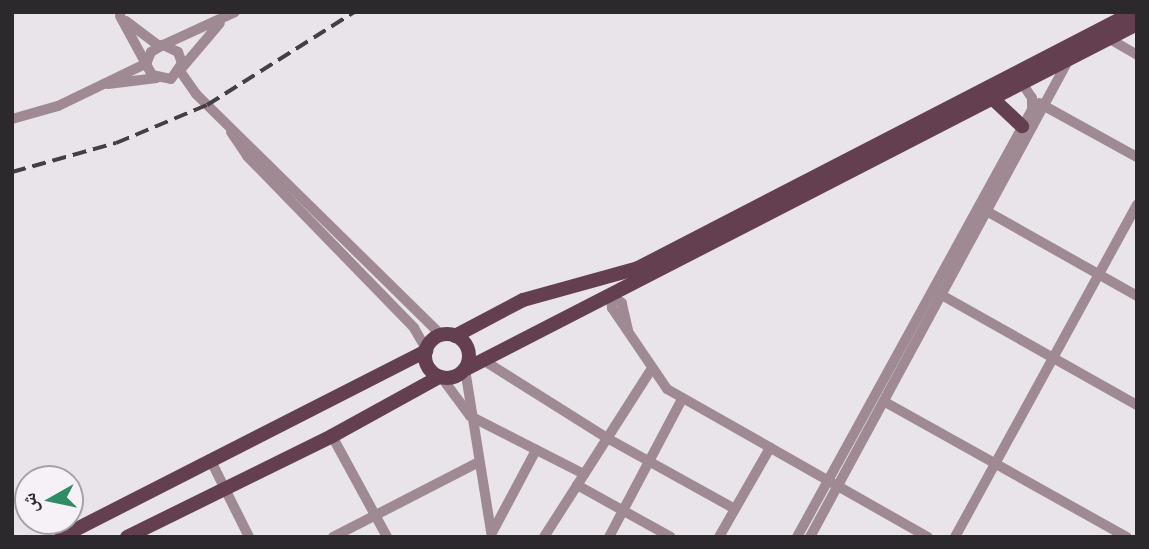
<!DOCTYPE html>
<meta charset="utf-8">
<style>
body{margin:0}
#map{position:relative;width:1149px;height:549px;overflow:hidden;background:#e9e4ea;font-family:"Work Sans","Noto Naskh Arabic",sans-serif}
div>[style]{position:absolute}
.minor>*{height:10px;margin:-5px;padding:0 5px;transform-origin:5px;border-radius:5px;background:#9f8a93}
.major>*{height:14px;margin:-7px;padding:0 7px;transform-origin:7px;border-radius:7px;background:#633f4f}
.major>.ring{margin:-7px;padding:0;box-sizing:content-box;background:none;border:14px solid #633f4f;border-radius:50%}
.rail>*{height:3.5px;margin-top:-1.75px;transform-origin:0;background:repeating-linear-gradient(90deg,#434044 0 14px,transparent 0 21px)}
span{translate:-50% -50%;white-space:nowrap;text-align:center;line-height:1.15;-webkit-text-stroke:7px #f6f1f7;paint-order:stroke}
.frame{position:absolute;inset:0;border:14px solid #2b292c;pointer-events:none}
.north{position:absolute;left:14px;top:465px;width:70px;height:70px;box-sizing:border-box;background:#f6f1f7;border:2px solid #a5a1a6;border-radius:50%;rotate:261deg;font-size:19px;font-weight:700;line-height:28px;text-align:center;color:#2b292c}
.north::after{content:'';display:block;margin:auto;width:24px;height:32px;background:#308c63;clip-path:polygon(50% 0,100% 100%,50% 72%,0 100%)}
</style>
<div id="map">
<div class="minor">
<div style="left:120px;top:16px;width:67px;rotate:61.5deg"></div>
<div style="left:152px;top:75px;width:19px;rotate:12deg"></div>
<div style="left:171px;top:79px;width:19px;rotate:-55deg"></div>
<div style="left:182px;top:63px;width:12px;rotate:-110deg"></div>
<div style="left:178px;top:52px;width:17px;rotate:-155deg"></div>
<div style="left:163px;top:45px;width:14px;rotate:150deg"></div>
<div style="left:151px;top:52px;width:11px;rotate:112deg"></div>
<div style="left:126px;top:21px;width:41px;rotate:37.1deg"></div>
<div style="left:1108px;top:38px;width:34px;rotate:30deg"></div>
<div style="left:163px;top:45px;width:79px;rotate:-24.6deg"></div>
<div style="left:181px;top:69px;width:60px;rotate:-49.7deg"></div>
<div style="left:180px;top:71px;width:28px;rotate:55deg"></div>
<div style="left:196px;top:94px;width:344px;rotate:44.5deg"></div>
<div style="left:108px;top:84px;width:49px;rotate:-7deg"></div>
<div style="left:1039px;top:103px;width:112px;rotate:28.9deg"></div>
<div style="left:12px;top:119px;width:48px;rotate:-15.8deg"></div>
<div style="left:58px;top:106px;width:99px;rotate:-25.8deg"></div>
<div style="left:231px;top:132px;width:29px;rotate:56deg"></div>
<div style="left:247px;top:156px;width:240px;rotate:45.8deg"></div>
<div style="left:414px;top:328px;width:24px;rotate:60deg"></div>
<div style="left:981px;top:208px;width:179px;rotate:29.4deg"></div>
<div style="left:938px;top:293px;width:228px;rotate:29.4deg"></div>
<div style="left:628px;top:330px;width:28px;rotate:-103deg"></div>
<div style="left:622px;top:303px;width:14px;rotate:-144deg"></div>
<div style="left:611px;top:295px;width:13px;rotate:86deg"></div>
<div style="left:612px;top:308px;width:98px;rotate:55.8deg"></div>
<div style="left:667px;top:389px;width:300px;rotate:29.6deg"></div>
<div style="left:483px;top:360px;width:146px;rotate:32.2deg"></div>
<div style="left:607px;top:438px;width:146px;rotate:29deg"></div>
<div style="left:465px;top:369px;width:170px;rotate:80.9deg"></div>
<div style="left:442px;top:378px;width:47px;rotate:53.6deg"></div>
<div style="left:470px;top:416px;width:128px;rotate:27deg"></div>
<div style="left:885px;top:402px;width:277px;rotate:29.2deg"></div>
<div style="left:332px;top:436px;width:115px;rotate:61.4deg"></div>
<div style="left:210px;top:459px;width:87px;rotate:63.4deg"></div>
<div style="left:577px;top:485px;width:107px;rotate:29deg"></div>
<div style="left:493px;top:531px;width:92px;rotate:-62deg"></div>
<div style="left:333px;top:537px;width:164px;rotate:-27.2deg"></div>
<div style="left:544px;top:537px;width:198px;rotate:-57.4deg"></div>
<div style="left:609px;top:537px;width:156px;rotate:-62.1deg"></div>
<div style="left:719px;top:537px;width:103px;rotate:-60.2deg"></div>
<div style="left:797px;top:537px;width:488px;rotate:-61.2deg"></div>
<div style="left:1032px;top:109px;width:11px;rotate:-90deg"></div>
<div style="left:1032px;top:98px;width:23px;rotate:-124deg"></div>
<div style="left:810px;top:537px;width:544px;rotate:-61.55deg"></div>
<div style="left:955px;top:537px;width:379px;rotate:-61.3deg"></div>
</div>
<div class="major">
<div style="left:993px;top:99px;width:40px;rotate:43deg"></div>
<div class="ring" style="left:425px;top:334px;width:30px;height:30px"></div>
<div style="left:455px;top:336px;width:77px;rotate:-27.9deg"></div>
<div style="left:523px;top:300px;width:119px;rotate:-15.5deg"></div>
<div style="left:638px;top:268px;width:558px;rotate:-27.3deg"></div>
<div style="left:466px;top:369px;width:754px;rotate:-27.21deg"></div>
<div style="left:61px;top:537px;width:410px;rotate:-27deg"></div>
<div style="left:127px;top:537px;width:229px;rotate:-26.2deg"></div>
<div style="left:332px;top:436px;width:122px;rotate:-28.9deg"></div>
</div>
<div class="rail">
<div style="left:12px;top:172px;width:108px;rotate:-15.6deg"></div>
<div style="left:116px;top:143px;width:99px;rotate:-22.7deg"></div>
<div style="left:207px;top:105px;width:174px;rotate:-32.3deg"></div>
</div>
<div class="frame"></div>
<div class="north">ش</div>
</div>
